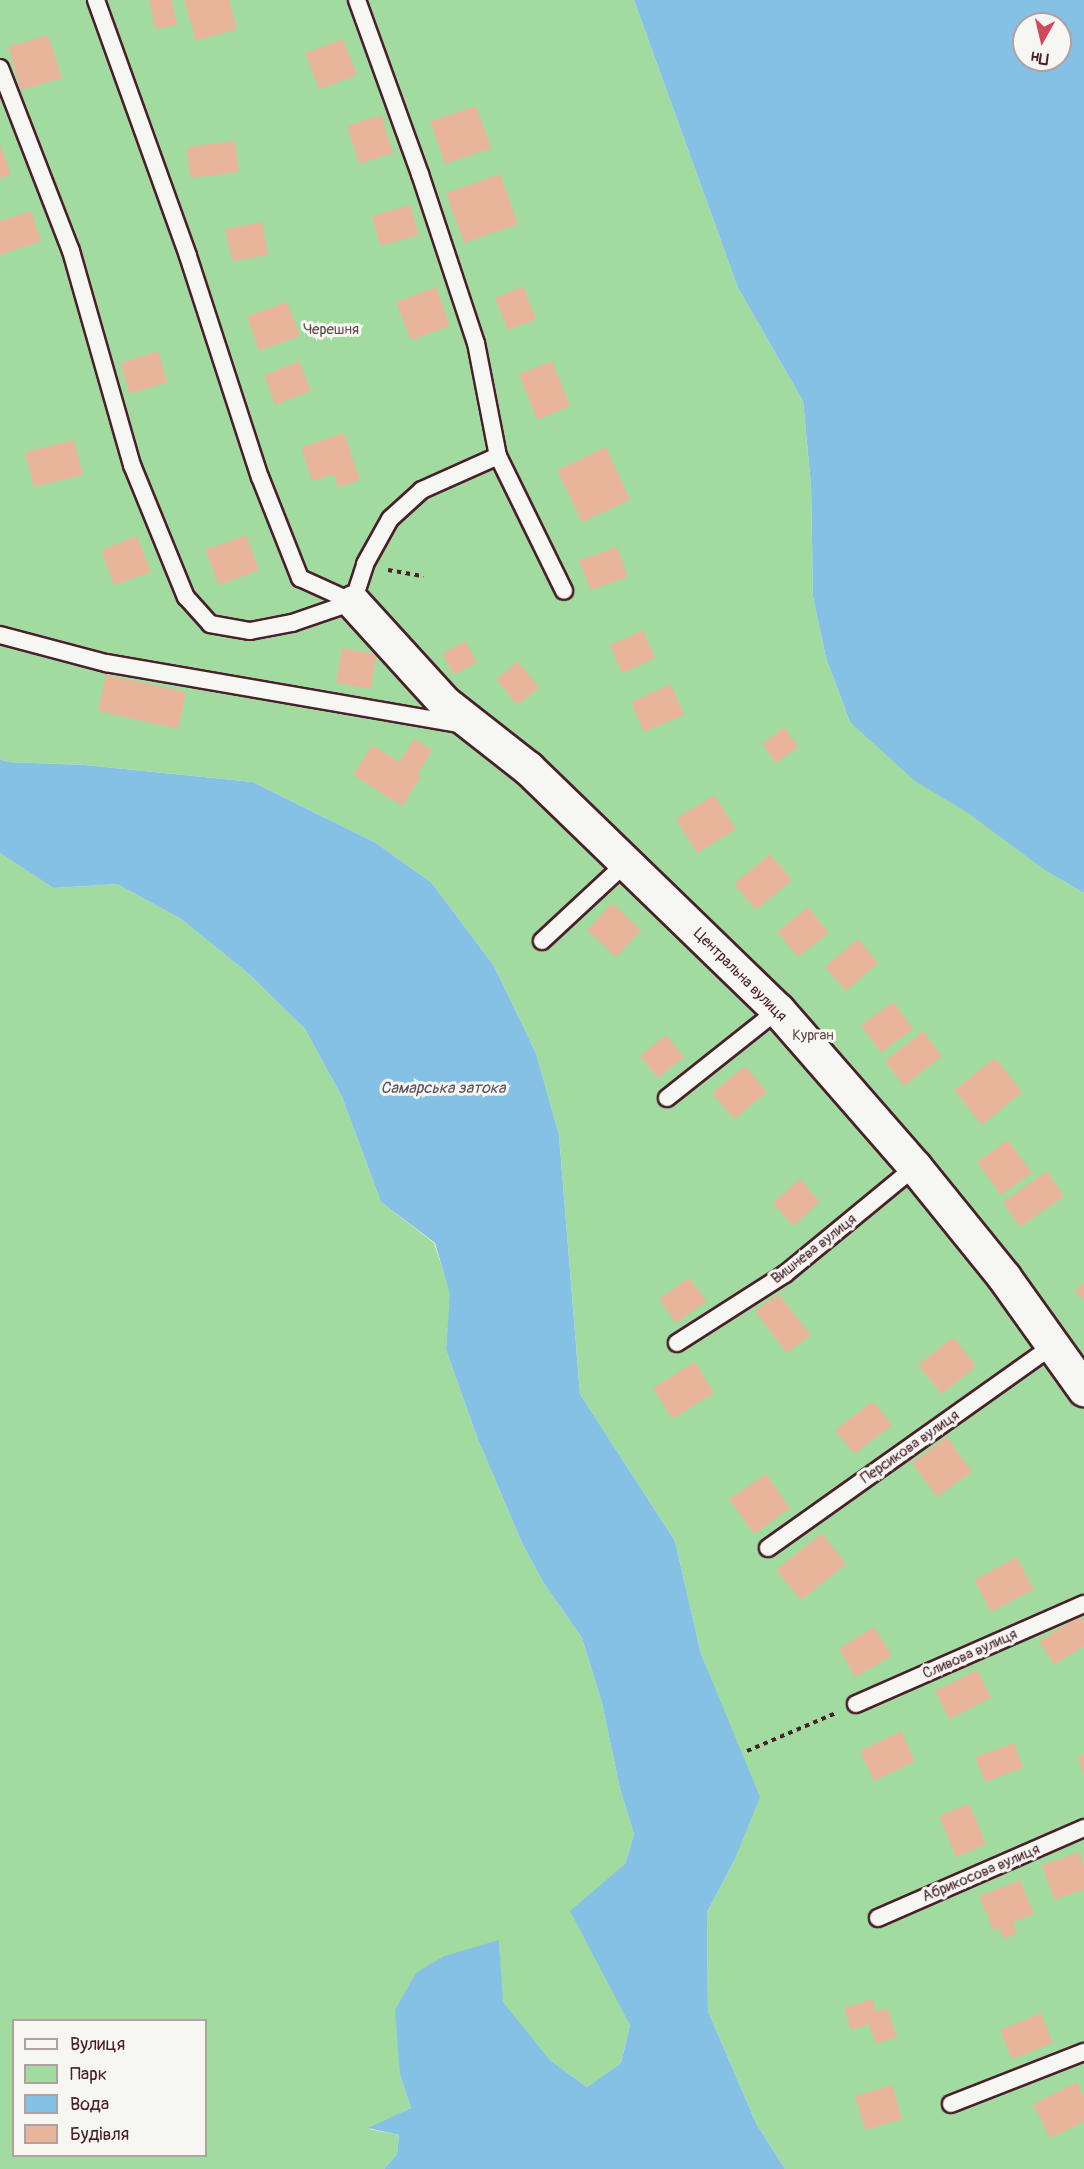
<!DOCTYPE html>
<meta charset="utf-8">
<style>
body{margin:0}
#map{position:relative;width:1084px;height:2169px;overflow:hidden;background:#f6f6f2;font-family:Pangolin,sans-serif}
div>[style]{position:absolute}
.green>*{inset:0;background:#a2dba0}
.water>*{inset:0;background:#85c1e5}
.building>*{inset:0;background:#e8b59a}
.path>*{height:4px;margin-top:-2px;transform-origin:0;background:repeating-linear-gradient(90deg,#4a1f2b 0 4.5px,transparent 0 9px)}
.roads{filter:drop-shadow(2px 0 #4a1f2b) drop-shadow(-2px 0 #4a1f2b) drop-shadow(0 2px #4a1f2b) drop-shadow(0 -2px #4a1f2b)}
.lane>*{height:16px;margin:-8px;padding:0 8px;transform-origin:8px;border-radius:8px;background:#f6f6f2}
.street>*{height:33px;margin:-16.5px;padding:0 16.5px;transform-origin:16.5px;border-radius:16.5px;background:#f6f6f2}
span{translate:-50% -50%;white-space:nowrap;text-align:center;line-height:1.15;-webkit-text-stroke:6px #f6f6f2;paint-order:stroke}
.park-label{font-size:15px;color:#604e48}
.street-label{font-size:15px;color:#4a1f2b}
.water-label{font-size:16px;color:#5c5063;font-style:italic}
.legend{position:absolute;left:12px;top:2019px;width:195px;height:138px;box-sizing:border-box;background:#f6f6f2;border:2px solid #b1a0a2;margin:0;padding:8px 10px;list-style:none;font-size:18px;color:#4a1f2b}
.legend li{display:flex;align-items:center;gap:12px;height:30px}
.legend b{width:30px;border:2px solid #b1a0a2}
.north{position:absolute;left:1012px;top:12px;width:60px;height:60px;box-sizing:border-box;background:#f6f6f2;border:2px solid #b1a0a2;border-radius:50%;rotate:188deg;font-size:16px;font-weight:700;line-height:24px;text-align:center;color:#4a1f2b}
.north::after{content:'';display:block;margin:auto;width:21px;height:27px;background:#d1495b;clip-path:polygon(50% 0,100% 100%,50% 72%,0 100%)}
</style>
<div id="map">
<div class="green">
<div style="clip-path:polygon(0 0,634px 0,738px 288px,803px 401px,811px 486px,813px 597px,826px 658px,850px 722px,1046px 871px,1084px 893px,1084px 2169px,785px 2169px,756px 2123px,708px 2011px,707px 1912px,734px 1861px,725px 1716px,701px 1654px,675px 1541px,580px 1394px,559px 1135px,536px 1053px,494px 966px,432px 883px,376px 843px,253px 782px,85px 765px,7px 762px,0 759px)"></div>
<div style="clip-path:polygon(evenodd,0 853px,53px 888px,117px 884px,181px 919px,250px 975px,305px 1029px,342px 1097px,381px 1202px,434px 1243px,451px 1294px,446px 1350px,477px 1437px,522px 1543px,543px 1582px,582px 1638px,602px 1703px,620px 1789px,634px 1834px,625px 1864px,630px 2025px,621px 2063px,587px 2087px,550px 2060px,502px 2002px,499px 1940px,400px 2075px,411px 2108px,369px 2129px,399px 2135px,397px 2154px,384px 2169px,0 2169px,0 853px,14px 2020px,206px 2020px,206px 2156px,14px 2156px,14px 2020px)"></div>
</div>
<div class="water">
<div style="clip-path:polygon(evenodd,634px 0,1084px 0,1084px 893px,1046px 871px,968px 813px,915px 781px,850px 722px,826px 658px,813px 597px,811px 486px,803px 401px,738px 288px,634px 0,1024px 24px,1060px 24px,1060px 60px,1024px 60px,1024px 24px)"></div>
<div style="clip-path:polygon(0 759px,7px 762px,85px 765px,253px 782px,376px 843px,432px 883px,494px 966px,536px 1053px,559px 1135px,580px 1394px,675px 1541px,701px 1654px,760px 1797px,734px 1861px,707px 1912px,708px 2011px,756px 2123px,785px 2169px,384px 2169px,397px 2154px,399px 2135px,368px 2128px,411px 2108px,400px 2075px,395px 2010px,416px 1973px,444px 1956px,499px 1940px,503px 2002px,550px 2060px,587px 2087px,621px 2063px,630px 2025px,570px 1911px,625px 1864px,634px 1834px,620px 1789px,602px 1703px,582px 1638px,543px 1582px,522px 1543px,477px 1437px,446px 1350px,450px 1294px,435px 1243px,381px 1202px,342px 1097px,305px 1029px,250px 975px,181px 919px,117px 884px,53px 888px,0 853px)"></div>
</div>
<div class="building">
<div style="clip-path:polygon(149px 0,172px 0,177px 25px,155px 29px)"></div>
<div style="clip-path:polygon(184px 0,229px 0,237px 29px,196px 41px)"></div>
<div style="clip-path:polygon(48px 35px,62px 78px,21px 90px,8px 47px)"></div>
<div style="clip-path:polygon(343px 39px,357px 75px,319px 89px,305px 53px)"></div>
<div style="clip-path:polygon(476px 106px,491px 148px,445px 164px,430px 121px)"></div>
<div style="clip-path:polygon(381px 115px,393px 153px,359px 164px,347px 126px)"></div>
<div style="clip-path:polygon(235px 141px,239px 172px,190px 178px,187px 147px)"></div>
<div style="clip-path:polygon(0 144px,11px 174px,0 178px)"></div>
<div style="clip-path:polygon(500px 174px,518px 224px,464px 243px,446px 193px)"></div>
<div style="clip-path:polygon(410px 205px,419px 235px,380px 246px,372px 216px)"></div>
<div style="clip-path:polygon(31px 211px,41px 241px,0 255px,0 221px)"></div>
<div style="clip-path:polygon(262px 222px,268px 255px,232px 261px,225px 229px)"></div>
<div style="clip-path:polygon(523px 286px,536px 319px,508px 330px,495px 298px)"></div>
<div style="clip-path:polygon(436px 287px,450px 326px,411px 340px,396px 302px)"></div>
<div style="clip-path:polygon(287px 302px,300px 336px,259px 351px,247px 316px)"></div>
<div style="clip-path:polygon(158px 351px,167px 382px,130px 394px,120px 363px)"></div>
<div style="clip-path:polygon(299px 361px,311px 391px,275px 405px,264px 375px)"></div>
<div style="clip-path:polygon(552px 361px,570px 406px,537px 420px,519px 374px)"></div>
<div style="clip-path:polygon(344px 433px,360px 480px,338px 487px,334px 474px,312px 481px,301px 447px)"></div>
<div style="clip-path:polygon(74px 440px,83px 475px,34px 487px,25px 452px)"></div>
<div style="clip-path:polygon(606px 447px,630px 500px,582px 522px,557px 470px)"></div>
<div style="clip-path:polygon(246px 535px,259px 570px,219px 585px,205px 550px)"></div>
<div style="clip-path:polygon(137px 536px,151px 572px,114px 585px,101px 550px)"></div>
<div style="clip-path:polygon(617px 547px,628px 577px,590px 590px,579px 560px)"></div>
<div style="clip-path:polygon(643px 630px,655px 658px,622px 673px,610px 645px)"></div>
<div style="clip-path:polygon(465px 641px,477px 662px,454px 675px,442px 654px)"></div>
<div style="clip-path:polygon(342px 648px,376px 654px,371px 689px,336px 683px)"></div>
<div style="clip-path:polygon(518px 661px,539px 688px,517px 705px,496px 679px)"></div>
<div style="clip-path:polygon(106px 675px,186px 692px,178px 729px,98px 711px)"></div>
<div style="clip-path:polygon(671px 684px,684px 715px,644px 732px,631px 702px)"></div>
<div style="clip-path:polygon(784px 727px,798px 747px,776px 763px,762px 744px)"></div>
<div style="clip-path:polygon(414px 739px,432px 750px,418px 774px,421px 776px,402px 806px,353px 775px,372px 745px,399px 762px)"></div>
<div style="clip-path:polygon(714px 795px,736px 829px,697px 853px,676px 819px)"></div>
<div style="clip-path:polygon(770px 854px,792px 880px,756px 910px,734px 884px)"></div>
<div style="clip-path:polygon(612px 903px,641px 930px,616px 957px,587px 930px)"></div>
<div style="clip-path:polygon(808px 907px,829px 933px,798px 957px,777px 932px)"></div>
<div style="clip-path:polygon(858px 939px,878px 963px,846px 991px,825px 967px)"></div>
<div style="clip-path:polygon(893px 1002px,913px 1029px,881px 1053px,861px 1025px)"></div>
<div style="clip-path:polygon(923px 1031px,942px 1056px,904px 1086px,885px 1061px)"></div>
<div style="clip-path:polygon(666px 1035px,684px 1057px,658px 1078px,640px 1056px)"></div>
<div style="clip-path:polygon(995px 1058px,1022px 1092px,982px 1125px,954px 1090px)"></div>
<div style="clip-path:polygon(745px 1066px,767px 1092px,734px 1119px,712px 1093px)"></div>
<div style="clip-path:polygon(1008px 1140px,1032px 1173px,1001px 1195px,977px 1162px)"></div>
<div style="clip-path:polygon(1047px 1171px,1064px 1196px,1020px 1227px,1003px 1202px)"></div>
<div style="clip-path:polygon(800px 1179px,820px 1202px,793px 1226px,773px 1203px)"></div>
<div style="clip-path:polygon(689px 1278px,707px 1301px,676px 1323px,659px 1299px)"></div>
<div style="clip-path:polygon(1084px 1282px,1084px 1301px,1075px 1291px)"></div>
<div style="clip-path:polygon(778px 1294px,811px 1335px,787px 1353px,755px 1311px)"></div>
<div style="clip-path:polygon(953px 1337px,976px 1366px,942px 1394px,918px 1365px)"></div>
<div style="clip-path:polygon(695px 1362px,714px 1393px,672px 1419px,653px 1388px)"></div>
<div style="clip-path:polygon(873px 1401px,892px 1425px,854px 1454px,835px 1430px)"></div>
<div style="clip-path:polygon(947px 1437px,972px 1472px,937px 1497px,912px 1463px)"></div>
<div style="clip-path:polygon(766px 1474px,790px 1508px,754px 1534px,729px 1499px)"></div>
<div style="clip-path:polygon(822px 1533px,846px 1564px,801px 1600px,776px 1570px)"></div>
<div style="clip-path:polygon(1016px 1557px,1034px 1589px,991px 1612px,974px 1580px)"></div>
<div style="clip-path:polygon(1080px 1616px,1084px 1622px,1084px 1646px,1054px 1665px,1039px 1641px)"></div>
<div style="clip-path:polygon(874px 1627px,892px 1656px,855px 1677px,839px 1648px)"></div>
<div style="clip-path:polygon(977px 1670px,991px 1698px,949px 1719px,935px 1691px)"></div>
<div style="clip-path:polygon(901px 1731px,915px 1761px,874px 1781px,860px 1751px)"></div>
<div style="clip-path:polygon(1014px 1743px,1023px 1768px,985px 1782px,975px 1757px)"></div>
<div style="clip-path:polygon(1084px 1754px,1084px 1774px,1077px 1757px)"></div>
<div style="clip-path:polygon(969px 1804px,986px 1844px,956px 1857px,939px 1816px)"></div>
<div style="clip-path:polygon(1079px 1852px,1084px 1867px,1084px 1889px,1054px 1900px,1042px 1865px)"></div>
<div style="clip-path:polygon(1020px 1880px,1034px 1914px,1013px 1922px,1017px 1933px,1004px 1939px,999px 1928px,993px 1930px,979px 1896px)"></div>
<div style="clip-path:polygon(872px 1999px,876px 2012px,887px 2008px,897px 2037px,876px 2044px,869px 2024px,851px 2030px,844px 2008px)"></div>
<div style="clip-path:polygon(1041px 2013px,1053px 2043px,1012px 2059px,1000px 2030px)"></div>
<div style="clip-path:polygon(1077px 2082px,1084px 2097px,1084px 2122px,1050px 2138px,1033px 2104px)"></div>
<div style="clip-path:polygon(892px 2085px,902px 2119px,865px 2130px,855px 2096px)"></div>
</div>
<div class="path">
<div style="left:388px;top:570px;width:36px;rotate:10deg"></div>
<div style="left:747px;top:1751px;width:97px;rotate:-23.1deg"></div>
</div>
<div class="roads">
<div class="lane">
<div style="left:96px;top:0;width:272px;rotate:70.2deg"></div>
<div style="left:188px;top:256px;width:232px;rotate:72deg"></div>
<div style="left:260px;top:477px;width:109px;rotate:68.4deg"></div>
<div style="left:300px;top:578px;width:58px;rotate:24.4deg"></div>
<div style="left:357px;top:0;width:185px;rotate:70.1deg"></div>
<div style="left:420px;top:174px;width:178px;rotate:71.7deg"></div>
<div style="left:476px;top:343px;width:115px;rotate:79deg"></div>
<div style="left:498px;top:456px;width:150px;rotate:63.9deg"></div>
<div style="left:0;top:68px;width:196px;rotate:68.8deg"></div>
<div style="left:71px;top:251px;width:223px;rotate:74.1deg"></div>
<div style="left:132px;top:465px;width:143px;rotate:67.8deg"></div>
<div style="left:186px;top:597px;width:36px;rotate:48deg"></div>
<div style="left:210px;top:624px;width:41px;rotate:9.9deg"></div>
<div style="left:250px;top:631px;width:43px;rotate:-10.8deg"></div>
<div style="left:292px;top:623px;width:65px;rotate:-19deg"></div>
<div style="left:353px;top:602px;width:40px;rotate:-72deg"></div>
<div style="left:365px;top:564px;width:51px;rotate:-60.9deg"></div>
<div style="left:390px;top:519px;width:43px;rotate:-42.2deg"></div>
<div style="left:422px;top:490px;width:83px;rotate:-24.1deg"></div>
<div style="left:0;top:635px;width:110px;rotate:14.8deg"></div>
<div style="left:106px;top:663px;width:363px;rotate:9.8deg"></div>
<div style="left:542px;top:941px;width:113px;rotate:-42.9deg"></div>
<div style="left:667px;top:1098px;width:142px;rotate:-38.4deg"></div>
<div style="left:677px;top:1343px;width:128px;rotate:-32.6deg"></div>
<div style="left:785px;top:1274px;width:168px;rotate:-39.5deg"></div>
<div style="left:768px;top:1548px;width:349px;rotate:-35.4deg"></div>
<div style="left:856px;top:1704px;width:249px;rotate:-23.7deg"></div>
<div style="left:878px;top:1918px;width:225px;rotate:-23.6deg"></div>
<div style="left:951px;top:2104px;width:143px;rotate:-21.4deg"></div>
</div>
<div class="street">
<div style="left:353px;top:602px;width:137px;rotate:47.7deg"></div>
<div style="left:445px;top:703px;width:105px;rotate:38.1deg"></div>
<div style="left:528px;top:768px;width:348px;rotate:44.1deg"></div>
<div style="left:778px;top:1010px;width:208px;rotate:48.9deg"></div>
<div style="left:915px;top:1167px;width:141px;rotate:51deg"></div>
<div style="left:1004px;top:1277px;width:138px;rotate:54.5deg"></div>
</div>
</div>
<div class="park-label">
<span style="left:331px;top:330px">Черешня</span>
<span style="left:813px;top:1036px">Курган</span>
</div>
<div class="street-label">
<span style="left:740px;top:975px;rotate:45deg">Центральна вулиця</span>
<span style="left:814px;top:1249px;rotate:-38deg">Вишнева вулиця</span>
<span style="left:910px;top:1447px;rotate:-35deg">Персикова вулиця</span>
<span style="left:970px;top:1654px;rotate:-24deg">Сливова вулиця</span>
<span style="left:981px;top:1873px;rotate:-23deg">Абрикосова вулиця</span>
</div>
<div class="water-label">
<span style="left:443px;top:1088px">Самарська затока</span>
</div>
<ul class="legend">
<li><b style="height:8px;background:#f6f6f2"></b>Вулиця</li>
<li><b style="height:16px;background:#a2dba0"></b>Парк</li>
<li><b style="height:16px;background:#85c1e5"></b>Вода</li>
<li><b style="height:16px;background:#e8b59a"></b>Будівля</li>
</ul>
<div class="north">Пн</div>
</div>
